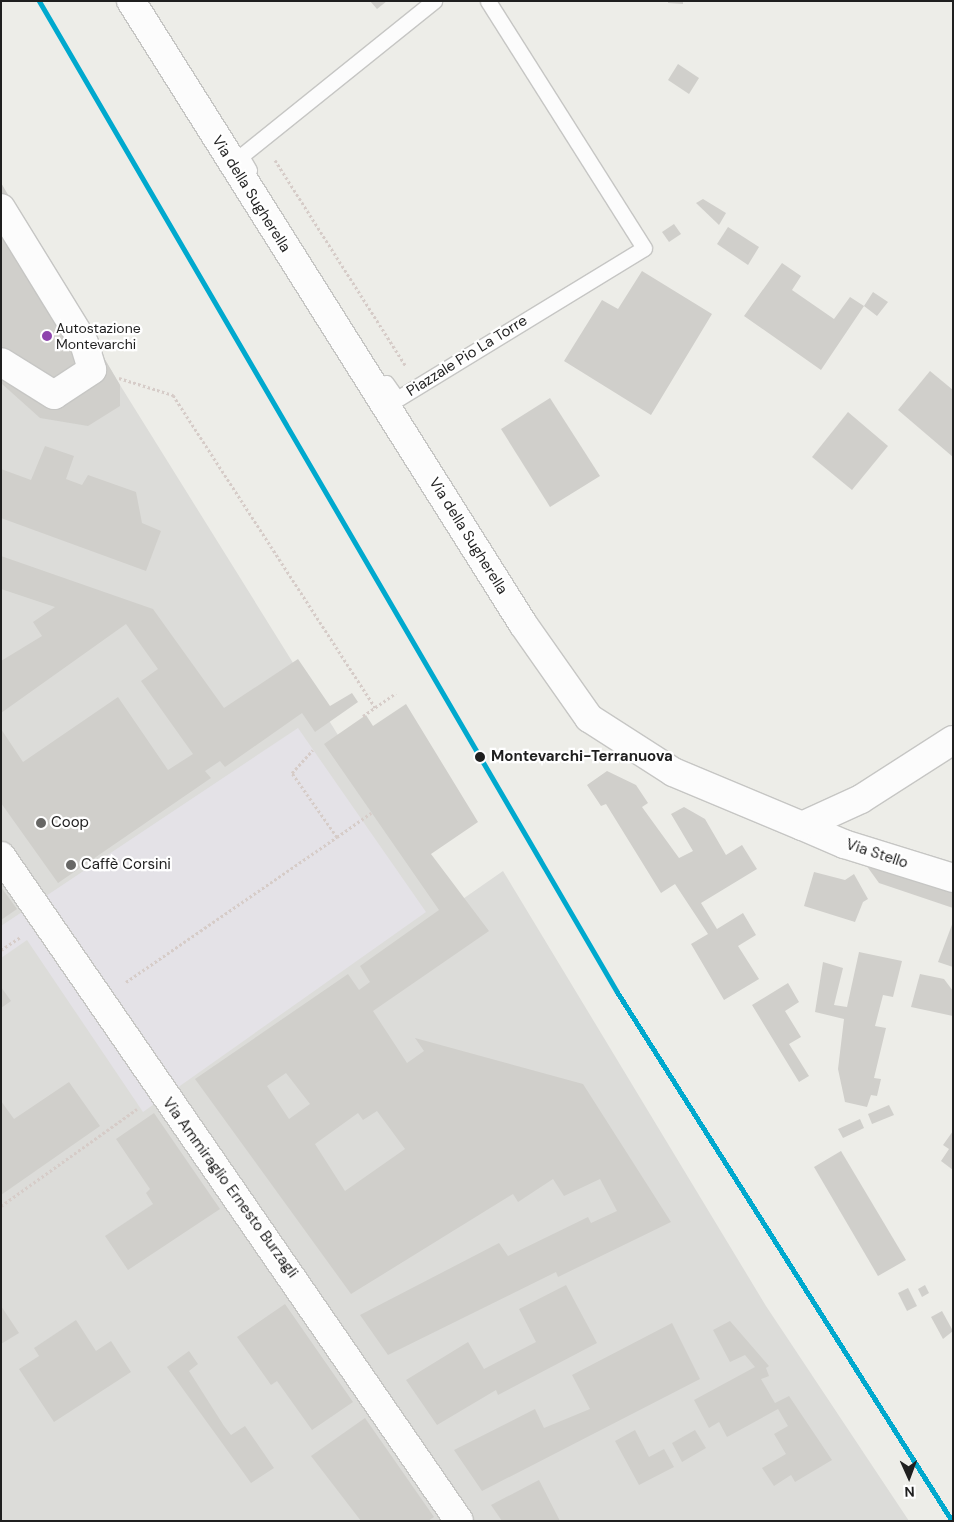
<!DOCTYPE html>
<meta charset="utf-8">
<style>
body{margin:0}
#map{position:relative;width:954px;height:1522px;overflow:hidden;background:#edede8;font-family:"DM Sans",sans-serif}
div>[style]{position:absolute}
.residential>*{inset:0;background:#dcdcd9}
.plaza>*{inset:0;background:#e4e2e7}
.building>*{inset:0;background:#d0cfcb}
.path>*{height:3px;margin-top:-1.5px;transform-origin:0;background:repeating-linear-gradient(90deg,#d6ccc8 0 2.5px,transparent 0 5px)}
.roads{filter:drop-shadow(1px 0 #c6c6c4) drop-shadow(-1px 0 #c6c6c4) drop-shadow(0 1px #c6c6c4) drop-shadow(0 -1px #c6c6c4)}
.service>*{height:15px;margin:-7.5px;padding:0 7.5px;transform-origin:7.5px;border-radius:7.5px;background:#fcfcfc}
.minor>*{height:28px;margin:-14px;padding:0 14px;transform-origin:14px;border-radius:14px;background:#fcfcfc}
.tertiary>*{height:28px;margin:-14px;padding:0 14px;transform-origin:14px;border-radius:14px;background:#fcfcfc}
.rail-1>*{height:5px;margin:-2.5px;padding:0 2.5px;transform-origin:2.5px;border-radius:2.5px;background:#00a9ce}
.dots>*{width:14px;height:14px;translate:-50% -50%;box-sizing:border-box;border:2px solid #fff;border-radius:50%}
span{translate:-50% -50%;white-space:nowrap;text-align:center;line-height:1.15;-webkit-text-stroke:4.5px #fff;paint-order:stroke}
.bus-label{font-size:14px;color:#1f1f1f}
.left{translate:0 -50%;text-align:left}
.street-label{font-size:15px;color:#1f1f1f}
.stop-label{font-size:15px;color:#1f1f1f;font-weight:700}
.poi-label{font-size:15px;color:#1f1f1f}
.frame{position:absolute;inset:0;border:2px solid #1f1f1f;pointer-events:none}
.north{position:absolute;left:884px;top:1452px;width:50px;height:50px;-webkit-text-stroke:4px #fff;paint-order:stroke;rotate:178deg;font-size:14px;font-weight:700;line-height:20px;text-align:center;color:#1f1f1f}
.north::after{content:'';display:block;margin:auto;width:18px;height:22px;background:#1f1f1f;clip-path:polygon(50% 0,100% 100%,50% 72%,0 100%)}
</style>
<div id="map">
<div class="residential">
<div style="clip-path:polygon(1px 183px,120px 385px,447px 910px,503px 871px,766px 1306px,909px 1521px,1px 1521px)"></div>
</div>
<div class="plaza">
<div style="clip-path:polygon(298px 728px,426px 912px,143px 1112px,27px 940px,1px 958px,1px 926px)"></div>
</div>
<div class="building">
<div style="clip-path:polygon(370px 1px,387px 1px,377px 9px)"></div>
<div style="clip-path:polygon(668px 1px,683px 1px,683px 4px,668px 3px)"></div>
<div style="clip-path:polygon(678px 64px,699px 78px,689px 94px,668px 80px)"></div>
<div style="clip-path:polygon(1px 183px,120px 385px,120px 406px,88px 426px,40px 418px,1px 383px)"></div>
<div style="clip-path:polygon(703px 199px,726px 213px,719px 225px,696px 203px)"></div>
<div style="clip-path:polygon(674px 224px,681px 234px,669px 242px,662px 232px)"></div>
<div style="clip-path:polygon(728px 227px,759px 247px,748px 265px,717px 244px)"></div>
<div style="clip-path:polygon(782px 263px,801px 276px,792px 290px,834px 319px,850px 297px,864px 306px,873px 292px,888px 302px,877px 316px,864px 306px,821px 370px,744px 316px)"></div>
<div style="clip-path:polygon(642px 271px,712px 314px,651px 415px,564px 361px,602px 300px,618px 309px)"></div>
<div style="clip-path:polygon(930px 371px,953px 390px,953px 457px,898px 410px)"></div>
<div style="clip-path:polygon(550px 398px,600px 476px,550px 507px,501px 429px)"></div>
<div style="clip-path:polygon(848px 412px,888px 446px,852px 490px,812px 457px)"></div>
<div style="clip-path:polygon(45px 446px,74px 456px,66px 479px,82px 485px,88px 475px,136px 492px,142px 523px,161px 531px,146px 571px,1px 518px,1px 469px,31px 480px)"></div>
<div style="clip-path:polygon(1px 556px,153px 609px,224px 708px,298px 659px,330px 706px,352px 693px,358px 702px,315px 732px,302px 713px,225px 767px,220px 761px,205px 771px,211px 778px,58px 883px,1px 803px,1px 729px,23px 762px,118px 697px,168px 770px,193px 754px,141px 681px,158px 669px,126px 624px,1px 713px,1px 661px,42px 636px,33px 622px,55px 607px,1px 589px)"></div>
<div style="clip-path:polygon(evenodd,406px 704px,478px 822px,431px 854px,489px 931px,373px 1011px,407px 1063px,424px 1051px,415px 1038px,583px 1084px,671px 1222px,558px 1277px,556px 1272px,388px 1355px,360px 1315px,499px 1243px,508px 1256px,588px 1217px,591px 1223px,617px 1211px,600px 1179px,564px 1196px,553px 1179px,518px 1202px,513px 1194px,351px 1294px,195px 1079px,348px 974px,359px 990px,370px 982px,360px 966px,439px 910px,324px 744px,366px 715px,373px 726px,406px 704px,286px 1073px,310px 1104px,289px 1119px,267px 1086px,286px 1073px,406px 704px,377px 1111px,405px 1149px,345px 1191px,315px 1144px,358px 1113px,363px 1120px,377px 1111px)"></div>
<div style="clip-path:polygon(607px 771px,636px 785px,648px 803px,642px 807px,679px 858px,693px 851px,671px 814px,684px 807px,705px 819px,726px 855px,742px 845px,757px 869px,701px 903px,717px 929px,743px 913px,756px 935px,738px 946px,759px 979px,724px 1000px,691px 944px,708px 934px,675px 884px,661px 893px,606px 804px,601px 806px,587px 785px)"></div>
<div style="clip-path:polygon(876px 861px,953px 886px,953px 908px,879px 883px,866px 865px)"></div>
<div style="clip-path:polygon(814px 872px,845px 880px,854px 874px,868px 899px,863px 902px,855px 922px,804px 906px)"></div>
<div style="clip-path:polygon(1px 887px,17px 909px,1px 920px)"></div>
<div style="clip-path:polygon(953px 922px,953px 967px,938px 962px)"></div>
<div style="clip-path:polygon(859px 952px,902px 961px,893px 997px,883px 995px,875px 1026px,886px 1028px,874px 1078px,881px 1079px,877px 1096px,871px 1095px,867px 1107px,845px 1102px,838px 1069px,844px 1019px,815px 1012px,823px 962px,843px 968px,834px 1005px,847px 1007px)"></div>
<div style="clip-path:polygon(920px 974px,944px 979px,953px 991px,953px 1016px,911px 1007px)"></div>
<div style="clip-path:polygon(788px 983px,799px 1002px,785px 1011px,801px 1037px,789px 1044px,809px 1076px,799px 1082px,752px 1005px)"></div>
<div style="clip-path:polygon(1px 987px,11px 1001px,1px 1008px)"></div>
<div style="clip-path:polygon(69px 1082px,100px 1126px,1px 1195px,1px 1101px,14px 1119px)"></div>
<div style="clip-path:polygon(889px 1105px,894px 1115px,872px 1124px,868px 1114px)"></div>
<div style="clip-path:polygon(154px 1113px,220px 1209px,128px 1270px,105px 1236px,153px 1204px,146px 1193px,150px 1189px,116px 1139px)"></div>
<div style="clip-path:polygon(860px 1119px,864px 1128px,843px 1138px,838px 1129px)"></div>
<div style="clip-path:polygon(953px 1131px,953px 1170px,941px 1161px,949px 1149px,943px 1145px)"></div>
<div style="clip-path:polygon(841px 1151px,906px 1260px,878px 1276px,814px 1167px)"></div>
<div style="clip-path:polygon(566px 1285px,597px 1343px,498px 1395px,496px 1390px,437px 1425px,406px 1380px,468px 1342px,484px 1369px,536px 1342px,519px 1309px)"></div>
<div style="clip-path:polygon(925px 1285px,929px 1293px,922px 1297px,918px 1289px)"></div>
<div style="clip-path:polygon(908px 1288px,917px 1306px,907px 1311px,898px 1293px)"></div>
<div style="clip-path:polygon(285px 1304px,353px 1402px,312px 1430px,277px 1381px,271px 1385px,237px 1337px)"></div>
<div style="clip-path:polygon(1px 1306px,19px 1333px,1px 1344px)"></div>
<div style="clip-path:polygon(942px 1311px,953px 1331px,943px 1339px,931px 1317px)"></div>
<div style="clip-path:polygon(76px 1320px,96px 1351px,111px 1341px,131px 1372px,54px 1422px,19px 1369px,39px 1356px,34px 1348px)"></div>
<div style="clip-path:polygon(730px 1321px,769px 1366px,766px 1368px,769px 1376px,761px 1379px,775px 1403px,789px 1396px,832px 1460px,795px 1482px,791px 1475px,774px 1486px,762px 1468px,786px 1454px,774px 1434px,788px 1426px,778px 1409px,727px 1437px,719px 1422px,709px 1428px,694px 1400px,755px 1367px,745px 1355px,730px 1362px,713px 1330px)"></div>
<div style="clip-path:polygon(672px 1323px,700px 1379px,482px 1491px,454px 1450px,535px 1409px,544px 1428px,590px 1409px,572px 1375px)"></div>
<div style="clip-path:polygon(189px 1351px,198px 1364px,189px 1371px,224px 1426px,231px 1435px,245px 1426px,274px 1468px,251px 1483px,167px 1367px)"></div>
<div style="clip-path:polygon(365px 1418px,434px 1517px,428px 1521px,361px 1521px,311px 1456px)"></div>
<div style="clip-path:polygon(635px 1430px,649px 1457px,664px 1449px,674px 1467px,639px 1485px,615px 1441px)"></div>
<div style="clip-path:polygon(695px 1430px,706px 1448px,682px 1462px,672px 1443px)"></div>
<div style="clip-path:polygon(539px 1480px,560px 1521px,502px 1521px,491px 1505px)"></div>
</div>
<div class="path">
<div style="left:275px;top:160px;width:243px;rotate:57.6deg"></div>
<div style="left:119px;top:378px;width:57px;rotate:17.5deg"></div>
<div style="left:173px;top:395px;width:372px;rotate:57.1deg"></div>
<div style="left:363px;top:716px;width:40px;rotate:-34.9deg"></div>
<div style="left:337px;top:837px;width:42px;rotate:-35.2deg"></div>
<div style="left:1px;top:950px;width:23px;rotate:-34deg"></div>
<div style="left:126px;top:982px;width:256px;rotate:-34.5deg"></div>
<div style="left:337px;top:837px;width:78px;rotate:-125.1deg"></div>
<div style="left:292px;top:773px;width:31px;rotate:-48deg"></div>
<div style="left:1px;top:1206px;width:167px;rotate:-35.5deg"></div>
</div>
<div class="roads">
<div class="service">
<div style="left:249px;top:170px;width:16px;rotate:-120deg"></div>
<div style="left:241px;top:156px;width:248px;rotate:-38.8deg"></div>
<div style="left:386px;top:383px;width:19px;rotate:55deg"></div>
<div style="left:397px;top:399px;width:289px;rotate:-31.4deg"></div>
<div style="left:644px;top:248px;width:292px;rotate:-122.3deg"></div>
</div>
<div class="minor">
<div style="left:1px;top:208px;width:158px;rotate:58.4deg"></div>
<div style="left:84px;top:343px;width:28px;rotate:73deg"></div>
<div style="left:92px;top:370px;width:45px;rotate:146.7deg"></div>
<div style="left:54px;top:395px;width:62px;rotate:-148.1deg"></div>
<div style="left:802px;top:826px;width:46px;rotate:23.2deg"></div>
<div style="left:844px;top:844px;width:114px;rotate:17.3deg"></div>
<div style="left:1px;top:856px;width:807px;rotate:55.44deg"></div>
</div>
<div class="tertiary">
<div style="left:131px;top:1px;width:736px;rotate:57.82deg"></div>
<div style="left:523px;top:624px;width:115px;rotate:54.9deg"></div>
<div style="left:589px;top:718px;width:100px;rotate:32.7deg"></div>
<div style="left:673px;top:772px;width:140px;rotate:22.7deg"></div>
<div style="left:802px;top:826px;width:65px;rotate:-24.6deg"></div>
<div style="left:861px;top:799px;width:109px;rotate:-32.7deg"></div>
</div>
</div>
<div class="rail-1">
<div style="left:39px;top:1px;width:1147px;rotate:59.75deg"></div>
<div style="left:617px;top:992px;width:626px;rotate:57.66deg"></div>
</div>
<div class="dots">
<div style="left:47px;top:336px;background:#8e44ad"></div>
<div style="left:480px;top:757px;background:#1f1f1f"></div>
<div style="left:41px;top:823px;background:#676765"></div>
<div style="left:71px;top:865px;background:#676765"></div>
</div>
<div class="bus-label">
<span class="left" style="left:56px;top:336px">Autostazione<br>Montevarchi</span>
</div>
<div class="street-label">
<span style="left:251px;top:194px;rotate:58deg">Via della Sugherella</span>
<span style="left:467px;top:356px;rotate:-32deg">Piazzale Pio La Torre</span>
<span style="left:468px;top:536px;rotate:58deg">Via della Sugherella</span>
<span style="left:877px;top:854px;rotate:18deg">Via Stello</span>
<span style="left:230px;top:1188px;rotate:54deg">Via Ammiraglio Ernesto Burzagli</span>
</div>
<div class="stop-label">
<span class="left" style="left:491px;top:757px">Montevarchi-Terranuova</span>
</div>
<div class="poi-label">
<span class="left" style="left:51px;top:823px">Coop</span>
<span class="left" style="left:81px;top:865px">Caffè Corsini</span>
</div>
<div class="frame"></div>
<div class="north">N</div>
</div>
